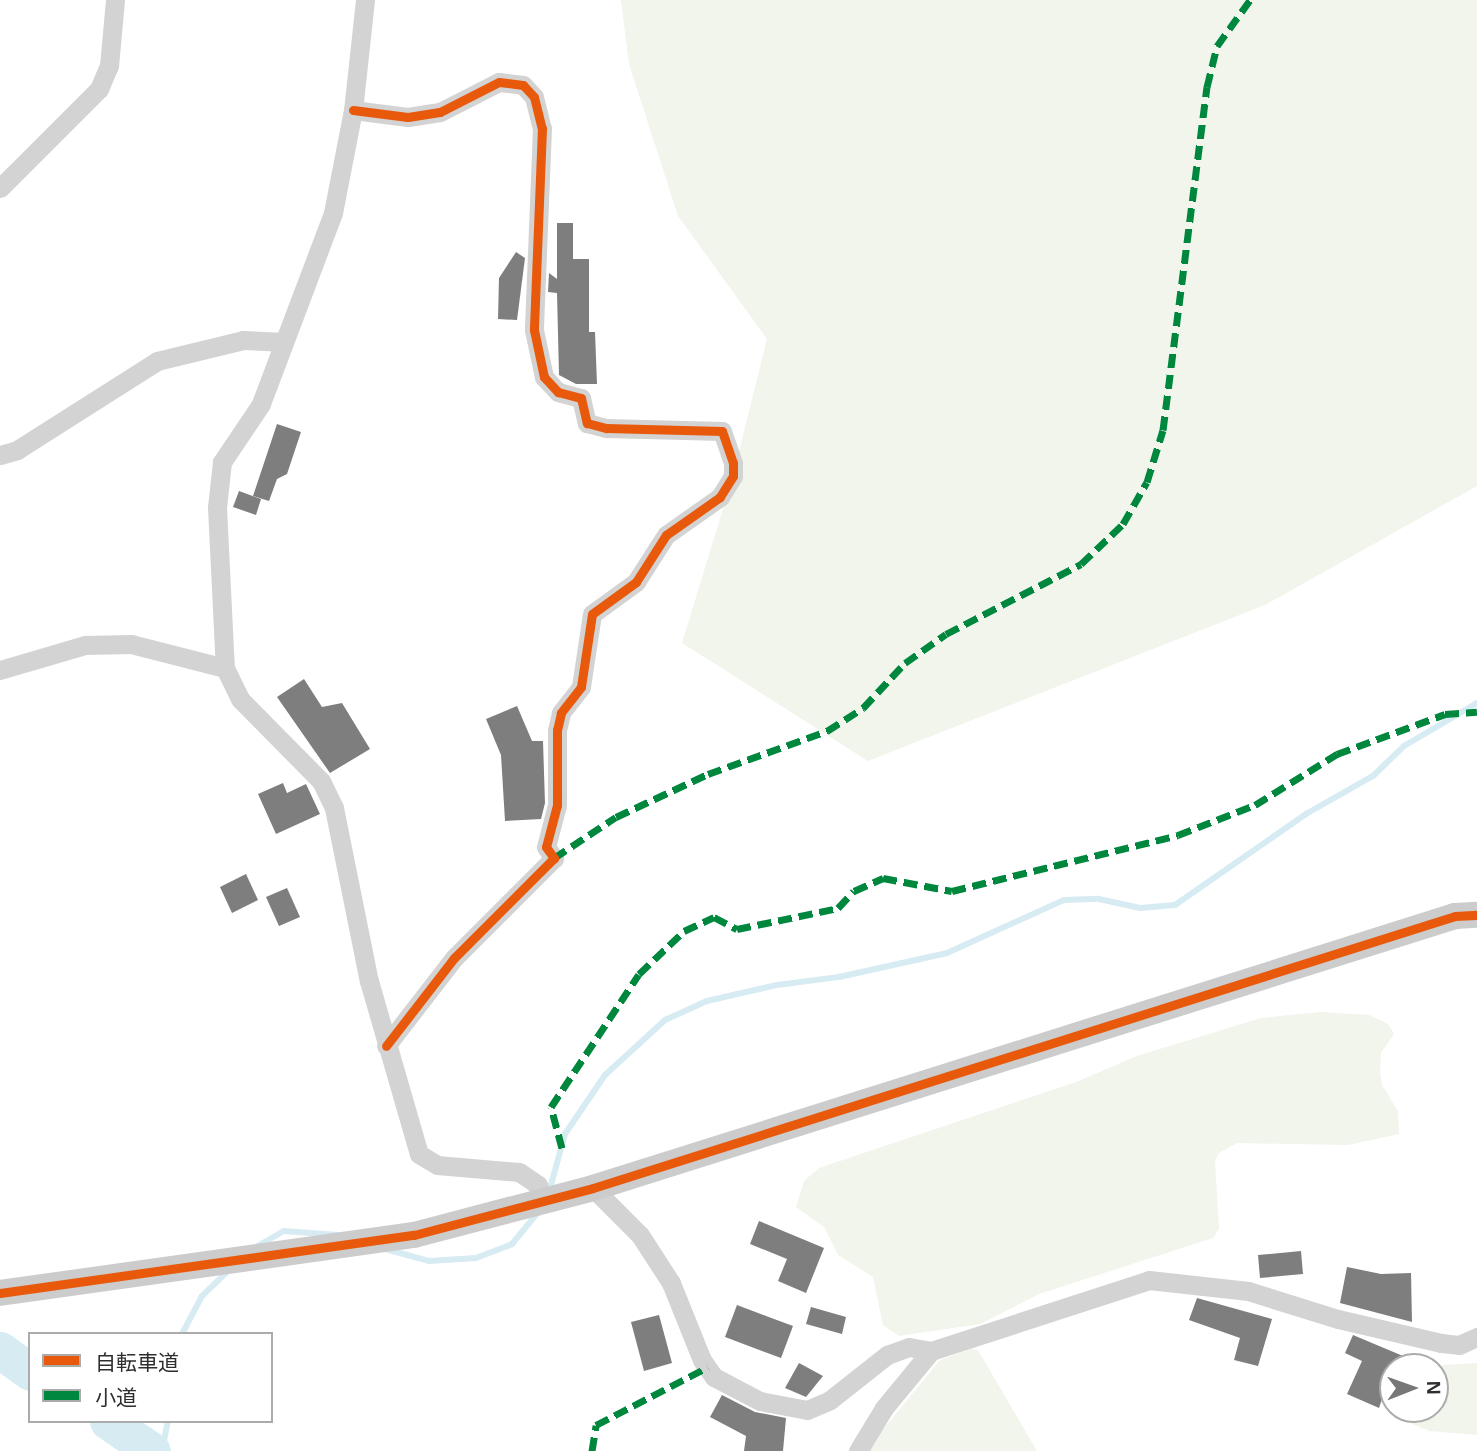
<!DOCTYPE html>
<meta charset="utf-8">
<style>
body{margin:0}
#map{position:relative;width:1477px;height:1451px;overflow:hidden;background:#fff;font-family:Arial,"Noto Sans JP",sans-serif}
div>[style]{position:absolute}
.green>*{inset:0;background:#f1f5eb}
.stream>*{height:6px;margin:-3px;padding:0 3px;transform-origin:3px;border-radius:3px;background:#d7ebf3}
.river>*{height:37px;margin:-18.5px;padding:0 18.5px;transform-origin:18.5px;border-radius:18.5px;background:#d7ebf3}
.building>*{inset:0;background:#7e7e7e}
.street>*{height:19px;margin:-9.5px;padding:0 9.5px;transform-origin:9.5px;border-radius:9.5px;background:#d3d3d3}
.secondary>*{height:26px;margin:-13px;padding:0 13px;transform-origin:13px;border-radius:13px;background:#ccc}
.quiet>*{height:7px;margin-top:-3.5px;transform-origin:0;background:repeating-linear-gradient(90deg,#00873e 0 14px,transparent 0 21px)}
.cycleway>*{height:9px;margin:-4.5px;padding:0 4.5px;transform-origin:4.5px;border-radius:4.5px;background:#e8590c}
span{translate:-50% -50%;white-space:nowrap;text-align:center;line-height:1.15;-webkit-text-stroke:7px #fff;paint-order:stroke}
.legend{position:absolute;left:28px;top:1332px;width:245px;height:91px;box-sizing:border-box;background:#fff;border:2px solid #ababab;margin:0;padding:9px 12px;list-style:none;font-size:21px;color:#2e2e2e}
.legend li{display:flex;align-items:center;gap:14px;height:35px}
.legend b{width:35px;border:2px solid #ababab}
.north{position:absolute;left:1379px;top:1353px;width:70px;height:70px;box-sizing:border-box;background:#fff;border:2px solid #ababab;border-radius:50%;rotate:89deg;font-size:19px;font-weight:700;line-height:28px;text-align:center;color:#2e2e2e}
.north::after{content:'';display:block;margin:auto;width:24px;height:32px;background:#777;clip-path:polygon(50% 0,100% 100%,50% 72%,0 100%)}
</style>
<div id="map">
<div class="green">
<div style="clip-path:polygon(621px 0,1477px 0,1477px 486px,1265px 605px,868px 761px,682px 643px,733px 476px,767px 339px,678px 216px,629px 64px)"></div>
<div style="clip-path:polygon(1320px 1012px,1369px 1015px,1388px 1024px,1394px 1034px,1381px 1053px,1380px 1073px,1382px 1085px,1398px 1111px,1399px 1134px,1348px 1145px,1237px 1143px,1219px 1153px,1215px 1161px,1219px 1229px,1213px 1238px,1039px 1294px,980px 1324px,899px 1336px,883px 1325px,873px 1277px,838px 1255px,824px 1227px,796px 1207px,804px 1181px,819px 1168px,1076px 1082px,1137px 1056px,1261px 1018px)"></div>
<div style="clip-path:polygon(971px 1349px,978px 1350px,1037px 1451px,870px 1451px,881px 1432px,940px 1360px)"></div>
<div style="clip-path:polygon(1477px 1363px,1477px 1435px,1429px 1431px,1408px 1422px,1404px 1409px,1435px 1409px,1435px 1370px,1443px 1365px)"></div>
</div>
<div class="stream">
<div style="left:549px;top:1192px;width:60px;rotate:-74.6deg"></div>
<div style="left:565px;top:1134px;width:71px;rotate:-55.9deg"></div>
<div style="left:605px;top:1075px;width:81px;rotate:-42.5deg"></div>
<div style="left:665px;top:1020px;width:46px;rotate:-24.3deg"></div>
<div style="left:707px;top:1001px;width:72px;rotate:-12.9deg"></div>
<div style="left:777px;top:985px;width:63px;rotate:-7.4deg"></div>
<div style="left:839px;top:977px;width:111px;rotate:-12.5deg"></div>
<div style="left:947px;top:953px;width:128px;rotate:-24.4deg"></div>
<div style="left:1064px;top:900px;width:35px;rotate:-2deg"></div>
<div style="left:1099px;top:899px;width:42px;rotate:12.4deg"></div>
<div style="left:1140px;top:908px;width:35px;rotate:-5deg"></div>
<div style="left:1175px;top:905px;width:160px;rotate:-34.8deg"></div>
<div style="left:1306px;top:814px;width:77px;rotate:-29.6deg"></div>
<div style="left:1373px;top:776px;width:43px;rotate:-44.1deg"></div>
<div style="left:1404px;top:746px;width:85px;rotate:-30.5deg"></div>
<div style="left:256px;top:1247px;width:32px;rotate:-30deg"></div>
<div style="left:284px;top:1231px;width:54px;rotate:4.2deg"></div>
<div style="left:389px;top:1250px;width:41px;rotate:15.4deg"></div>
<div style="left:429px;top:1261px;width:47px;rotate:-3.7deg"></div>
<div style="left:476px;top:1258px;width:39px;rotate:-21deg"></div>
<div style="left:512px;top:1244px;width:43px;rotate:-50.7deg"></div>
<div style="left:182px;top:1334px;width:43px;rotate:-62.2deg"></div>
<div style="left:202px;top:1296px;width:37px;rotate:-44deg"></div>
<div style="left:162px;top:1451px;width:31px;rotate:-79deg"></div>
</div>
<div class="river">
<div style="left:0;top:1350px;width:37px;rotate:36deg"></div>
<div style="left:108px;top:1421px;width:53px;rotate:34.3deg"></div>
</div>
<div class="building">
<div style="clip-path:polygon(557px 223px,573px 223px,573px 259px,589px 259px,589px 332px,595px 332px,597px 384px,576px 384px,559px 375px,557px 293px,548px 292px,549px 273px,557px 279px)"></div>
<div style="clip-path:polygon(516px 252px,525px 258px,517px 320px,498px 319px,499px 278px)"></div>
<div style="clip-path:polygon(277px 424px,301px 432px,287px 474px,277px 479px,269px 501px,253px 496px)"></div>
<div style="clip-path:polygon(239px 491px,261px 499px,256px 515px,233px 507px)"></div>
<div style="clip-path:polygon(304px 679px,322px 707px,342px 703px,370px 749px,330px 773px,277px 697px)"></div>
<div style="clip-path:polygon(517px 706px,532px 741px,543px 741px,545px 803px,541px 819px,505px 821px,501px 755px,486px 719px)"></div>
<div style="clip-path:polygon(283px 783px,287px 793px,306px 784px,320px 814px,276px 834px,258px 794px)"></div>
<div style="clip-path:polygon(246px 874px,258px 900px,232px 913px,220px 887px)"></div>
<div style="clip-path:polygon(287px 888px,300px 917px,279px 926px,266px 897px)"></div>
<div style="clip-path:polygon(759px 1221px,824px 1248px,806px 1293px,778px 1281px,787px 1259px,750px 1244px)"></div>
<div style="clip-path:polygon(1301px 1251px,1303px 1274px,1260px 1278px,1258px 1255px)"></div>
<div style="clip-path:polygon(1347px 1267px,1381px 1274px,1411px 1273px,1412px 1322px,1340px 1303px)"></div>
<div style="clip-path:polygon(1197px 1298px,1272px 1319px,1258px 1366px,1234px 1360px,1240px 1338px,1189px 1320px)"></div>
<div style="clip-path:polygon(737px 1305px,793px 1326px,781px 1358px,725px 1337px)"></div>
<div style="clip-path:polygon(811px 1307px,846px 1317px,842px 1334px,806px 1324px)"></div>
<div style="clip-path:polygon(659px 1315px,672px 1363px,644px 1371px,631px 1322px)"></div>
<div style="clip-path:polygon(1353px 1335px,1403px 1356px,1393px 1367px,1379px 1408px,1347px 1394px,1362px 1361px,1345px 1353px)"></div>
<div style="clip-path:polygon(799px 1363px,823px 1376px,806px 1397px,785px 1388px)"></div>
<div style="clip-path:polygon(722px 1395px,755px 1412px,786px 1418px,783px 1451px,744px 1451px,746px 1436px,710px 1417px)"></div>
</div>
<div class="street">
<div style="left:365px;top:0;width:111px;rotate:96.2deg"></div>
<div style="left:353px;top:110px;width:105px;rotate:101deg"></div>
<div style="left:333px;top:213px;width:204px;rotate:110.7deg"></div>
<div style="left:261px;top:404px;width:70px;rotate:123.9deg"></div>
<div style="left:222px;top:462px;width:45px;rotate:96.3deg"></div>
<div style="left:217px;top:507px;width:161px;rotate:87.2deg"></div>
<div style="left:225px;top:668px;width:34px;rotate:64deg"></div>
<div style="left:240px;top:699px;width:115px;rotate:45.4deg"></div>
<div style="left:321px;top:781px;width:30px;rotate:64deg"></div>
<div style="left:334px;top:808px;width:177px;rotate:78.6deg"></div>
<div style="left:369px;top:981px;width:180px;rotate:73.9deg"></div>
<div style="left:419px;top:1154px;width:21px;rotate:31deg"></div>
<div style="left:437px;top:1165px;width:82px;rotate:4.9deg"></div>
<div style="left:519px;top:1172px;width:23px;rotate:34deg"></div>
<div style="left:538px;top:1185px;width:16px;rotate:79deg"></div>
<div style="left:353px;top:110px;width:55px;rotate:7.3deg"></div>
<div style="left:408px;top:117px;width:32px;rotate:-9deg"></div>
<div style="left:440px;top:112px;width:66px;rotate:-27deg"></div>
<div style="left:499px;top:82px;width:24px;rotate:7deg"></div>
<div style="left:523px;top:85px;width:16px;rotate:47deg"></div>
<div style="left:534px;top:97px;width:32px;rotate:76deg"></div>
<div style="left:542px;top:128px;width:202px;rotate:92.3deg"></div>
<div style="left:534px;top:330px;width:48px;rotate:78deg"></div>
<div style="left:544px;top:377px;width:21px;rotate:47deg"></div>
<div style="left:558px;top:392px;width:24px;rotate:15deg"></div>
<div style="left:581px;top:398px;width:26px;rotate:77deg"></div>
<div style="left:587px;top:423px;width:20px;rotate:15deg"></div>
<div style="left:606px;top:428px;width:116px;rotate:1.5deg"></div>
<div style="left:722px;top:431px;width:34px;rotate:71deg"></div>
<div style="left:733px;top:463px;width:13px;rotate:90deg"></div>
<div style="left:733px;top:476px;width:25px;rotate:122deg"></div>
<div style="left:720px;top:497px;width:66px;rotate:144.9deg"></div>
<div style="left:666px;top:535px;width:56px;rotate:122.6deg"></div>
<div style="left:636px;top:582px;width:54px;rotate:144deg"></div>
<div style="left:592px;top:614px;width:74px;rotate:98.6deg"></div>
<div style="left:581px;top:687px;width:33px;rotate:128deg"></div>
<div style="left:561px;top:713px;width:17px;rotate:103deg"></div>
<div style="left:557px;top:730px;width:75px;rotate:90deg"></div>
<div style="left:557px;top:805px;width:43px;rotate:104.7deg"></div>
<div style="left:546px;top:847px;width:14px;rotate:54deg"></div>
<div style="left:554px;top:858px;width:141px;rotate:135deg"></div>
<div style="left:454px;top:958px;width:111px;rotate:127.7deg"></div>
<div style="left:0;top:188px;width:140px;rotate:-45deg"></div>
<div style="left:99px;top:89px;width:25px;rotate:-67deg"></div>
<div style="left:109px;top:66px;width:66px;rotate:-84.8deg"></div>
<div style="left:0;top:455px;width:18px;rotate:-16deg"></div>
<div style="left:17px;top:450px;width:166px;rotate:-32.4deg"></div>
<div style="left:157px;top:361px;width:89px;rotate:-13.7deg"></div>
<div style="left:243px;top:340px;width:41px;rotate:2.8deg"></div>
<div style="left:0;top:670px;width:89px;rotate:-16.4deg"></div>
<div style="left:85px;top:645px;width:46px;rotate:-1.2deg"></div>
<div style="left:131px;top:644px;width:97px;rotate:14.3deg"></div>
<div style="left:593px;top:1188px;width:66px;rotate:45deg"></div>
<div style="left:640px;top:1235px;width:57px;rotate:57.1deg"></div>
<div style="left:671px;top:1283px;width:83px;rotate:68.1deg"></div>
<div style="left:702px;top:1360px;width:21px;rotate:55deg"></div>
<div style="left:714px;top:1377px;width:52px;rotate:27.6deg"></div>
<div style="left:760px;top:1401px;width:48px;rotate:10.8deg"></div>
<div style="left:807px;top:1410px;width:25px;rotate:-23deg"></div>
<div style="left:830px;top:1400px;width:73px;rotate:-38.3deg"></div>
<div style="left:887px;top:1355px;width:23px;rotate:-20deg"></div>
<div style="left:909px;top:1347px;width:22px;rotate:10deg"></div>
<div style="left:931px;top:1351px;width:229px;rotate:-18deg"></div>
<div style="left:1149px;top:1280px;width:100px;rotate:6.3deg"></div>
<div style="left:1248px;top:1291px;width:94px;rotate:17.3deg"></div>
<div style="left:1338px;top:1319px;width:106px;rotate:13.1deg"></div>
<div style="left:1441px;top:1343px;width:18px;rotate:6deg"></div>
<div style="left:1459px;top:1345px;width:20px;rotate:-24deg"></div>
<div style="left:858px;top:1451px;width:50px;rotate:-58.8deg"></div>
<div style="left:884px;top:1408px;width:74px;rotate:-50.5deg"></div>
</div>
<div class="secondary">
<div style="left:0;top:1293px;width:418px;rotate:-8deg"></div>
<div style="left:414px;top:1235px;width:185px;rotate:-14.7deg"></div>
<div style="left:593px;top:1188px;width:904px;rotate:-17.51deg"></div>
<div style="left:1455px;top:916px;width:22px;rotate:-3deg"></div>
</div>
<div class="quiet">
<div style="left:554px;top:858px;width:74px;rotate:-33.5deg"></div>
<div style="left:616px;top:817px;width:102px;rotate:-25.1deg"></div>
<div style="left:708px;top:774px;width:127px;rotate:-19.9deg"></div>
<div style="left:827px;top:731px;width:43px;rotate:-32.6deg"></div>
<div style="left:863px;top:708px;width:62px;rotate:-47deg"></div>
<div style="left:905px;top:663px;width:50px;rotate:-35.3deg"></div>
<div style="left:946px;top:634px;width:152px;rotate:-27.4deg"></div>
<div style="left:1081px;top:564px;width:58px;rotate:-43.6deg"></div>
<div style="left:1123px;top:524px;width:48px;rotate:-60.3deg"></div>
<div style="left:1147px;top:482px;width:54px;rotate:-72.9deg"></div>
<div style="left:1163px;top:430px;width:346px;rotate:-82.7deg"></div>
<div style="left:1207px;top:87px;width:42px;rotate:-76.3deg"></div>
<div style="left:1217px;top:46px;width:57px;rotate:-54.3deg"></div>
<div style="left:562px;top:1148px;width:42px;rotate:-105deg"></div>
<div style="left:551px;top:1107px;width:159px;rotate:-56.5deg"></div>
<div style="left:639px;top:974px;width:62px;rotate:-43.7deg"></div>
<div style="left:684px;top:931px;width:33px;rotate:-25deg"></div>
<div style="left:714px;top:917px;width:26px;rotate:28deg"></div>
<div style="left:737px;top:929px;width:103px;rotate:-11.7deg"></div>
<div style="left:838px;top:908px;width:23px;rotate:-47deg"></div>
<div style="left:854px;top:891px;width:32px;rotate:-24deg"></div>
<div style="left:883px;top:878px;width:70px;rotate:10.7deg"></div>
<div style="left:952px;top:891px;width:233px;rotate:-13.9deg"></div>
<div style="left:1178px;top:835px;width:83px;rotate:-21.3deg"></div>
<div style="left:1255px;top:805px;width:97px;rotate:-31.9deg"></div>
<div style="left:1337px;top:754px;width:115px;rotate:-20.3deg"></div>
<div style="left:1445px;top:714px;width:32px;rotate:-4deg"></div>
<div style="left:592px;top:1451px;width:26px;rotate:-81deg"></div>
<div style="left:596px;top:1425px;width:126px;rotate:-27.4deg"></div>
</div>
<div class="cycleway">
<div style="left:353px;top:110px;width:55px;rotate:7.3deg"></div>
<div style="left:408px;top:117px;width:32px;rotate:-9deg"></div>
<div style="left:440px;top:112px;width:66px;rotate:-27deg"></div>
<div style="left:499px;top:82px;width:24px;rotate:7deg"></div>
<div style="left:523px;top:85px;width:16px;rotate:47deg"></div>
<div style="left:534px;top:97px;width:32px;rotate:76deg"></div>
<div style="left:542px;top:128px;width:202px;rotate:92.3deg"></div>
<div style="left:534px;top:330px;width:48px;rotate:78deg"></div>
<div style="left:544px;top:377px;width:21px;rotate:47deg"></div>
<div style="left:558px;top:392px;width:24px;rotate:15deg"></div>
<div style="left:581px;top:398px;width:26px;rotate:77deg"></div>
<div style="left:587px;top:423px;width:20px;rotate:15deg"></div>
<div style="left:606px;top:428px;width:116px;rotate:1.5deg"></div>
<div style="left:722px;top:431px;width:34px;rotate:71deg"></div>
<div style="left:733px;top:463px;width:13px;rotate:90deg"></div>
<div style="left:733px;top:476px;width:25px;rotate:122deg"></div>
<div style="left:720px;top:497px;width:66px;rotate:144.9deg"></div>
<div style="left:666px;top:535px;width:56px;rotate:122.6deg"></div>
<div style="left:636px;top:582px;width:54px;rotate:144deg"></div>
<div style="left:592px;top:614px;width:74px;rotate:98.6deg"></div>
<div style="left:581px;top:687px;width:33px;rotate:128deg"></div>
<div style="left:561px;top:713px;width:17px;rotate:103deg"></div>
<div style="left:557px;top:730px;width:75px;rotate:90deg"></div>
<div style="left:557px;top:805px;width:43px;rotate:104.7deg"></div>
<div style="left:546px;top:847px;width:14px;rotate:54deg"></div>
<div style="left:554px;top:858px;width:141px;rotate:135deg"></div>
<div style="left:454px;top:958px;width:111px;rotate:127.7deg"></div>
<div style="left:0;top:1293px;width:418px;rotate:-8deg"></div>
<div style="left:414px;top:1235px;width:185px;rotate:-14.7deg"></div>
<div style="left:593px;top:1188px;width:904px;rotate:-17.51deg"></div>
<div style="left:1455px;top:916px;width:22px;rotate:-3deg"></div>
</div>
<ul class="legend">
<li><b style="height:9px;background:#e8590c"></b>自転車道</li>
<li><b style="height:9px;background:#00873e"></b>小道</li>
</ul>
<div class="north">N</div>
</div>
